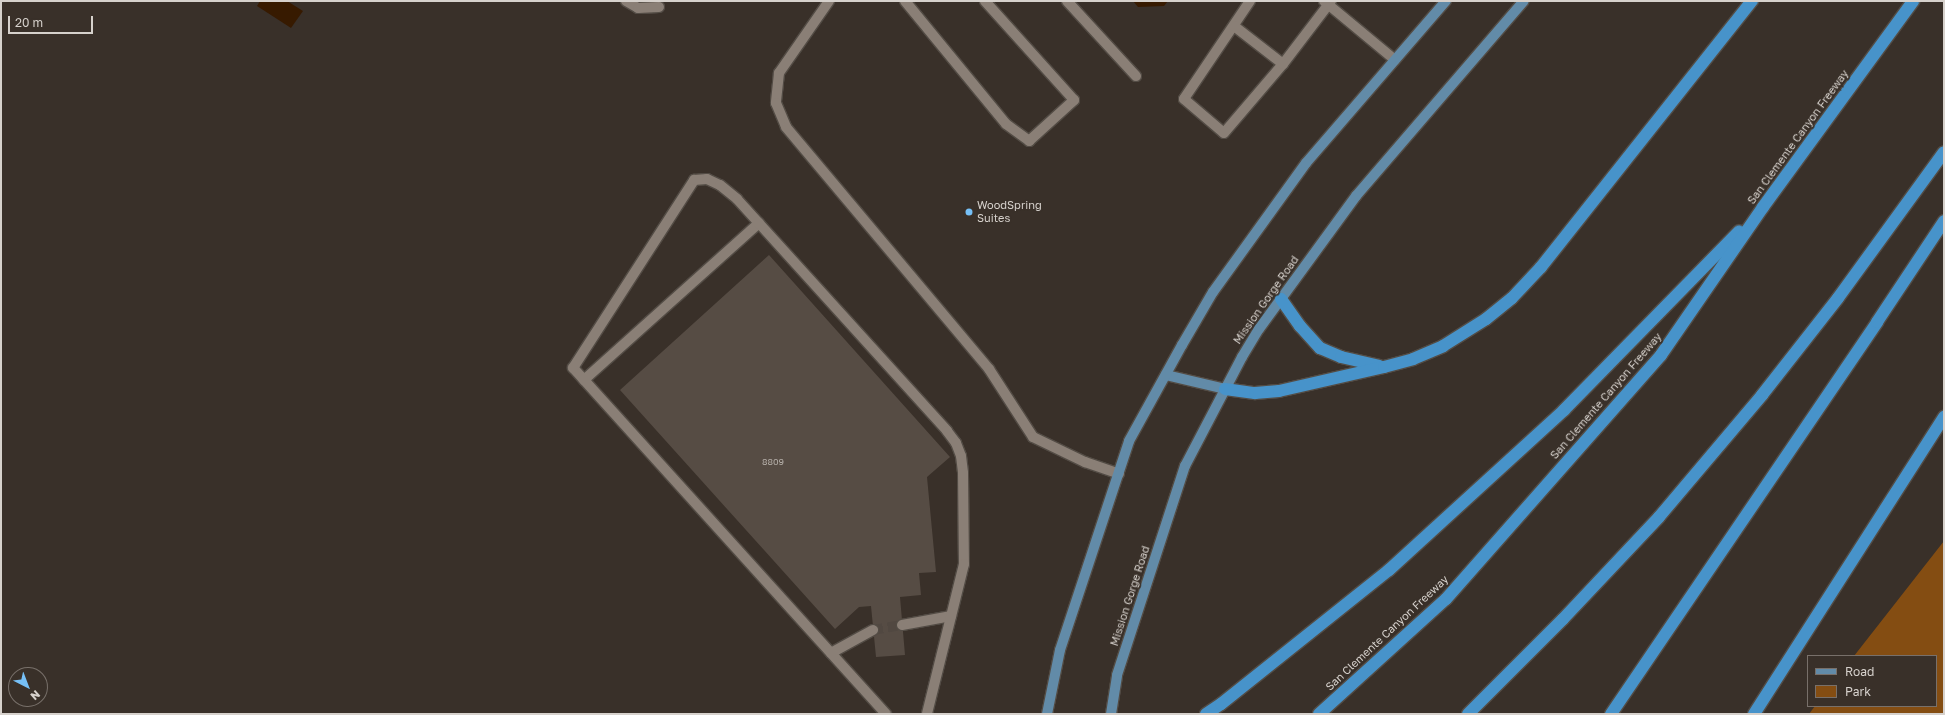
<!DOCTYPE html>
<style>
body{margin:0}
#map{position:relative;width:1945px;height:715px;overflow:hidden;background:#393029;font-family:"Golos Text",sans-serif}
div>[style]{position:absolute}
.green>*{inset:0;background:#844d12}
.water>*{inset:0;background:#371a00}
.building>*{inset:0;background:#564c44}
.minor-tunnel>*{height:10px;margin-top:-5px;transform-origin:0;background:repeating-linear-gradient(90deg,#514841 0 10px,transparent 0 15px)}
.roads{filter:drop-shadow(1px 0 #534c45) drop-shadow(-1px 0 #534c45) drop-shadow(0 1px #534c45) drop-shadow(0 -1px #534c45)}
.minor>*{height:10px;margin:-5px;padding:0 5px;transform-origin:5px;border-radius:5px;background:#8a7f76}
.major>*{height:10px;margin:-5px;padding:0 5px;transform-origin:5px;border-radius:5px;background:#628ba8}
.highway>*{height:12px;margin:-6px;padding:0 6px;transform-origin:6px;border-radius:6px;background:#4793ca}
.dots>*{width:11px;height:11px;translate:-50% -50%;box-sizing:border-box;border:2px solid #393029;border-radius:50%}
span{translate:-50% -50%;white-space:nowrap;text-align:center;line-height:1.15;-webkit-text-stroke:3.5px #393029;paint-order:stroke}
.number-label{font-size:9px;color:#b6b0aa}
.number-label span{-webkit-text-stroke-width:0}
.street-label{font-size:11px;color:#d6d1cc}
.poi-label{font-size:11px;color:#d6d1cc}
.left{translate:0 -50%;text-align:left}
.frame{position:absolute;inset:0;border:2px solid #d6d1cc;pointer-events:none}
.legend{position:absolute;left:1807px;top:655px;width:130px;height:52px;box-sizing:border-box;background:#393029;border:1px solid #78706a;margin:0;padding:5px 7px;list-style:none;font-size:12px;color:#d6d1cc}
.legend li{display:flex;align-items:center;gap:8px;height:20px}
.legend b{width:20px;border:1px solid #78706a}
.north{position:absolute;left:8px;top:667px;width:40px;height:40px;box-sizing:border-box;background:#393029;border:1px solid #78706a;border-radius:50%;rotate:138deg;font-size:11px;font-weight:700;line-height:16px;text-align:center;color:#d6d1cc}
.north::after{content:'';display:block;margin:auto;width:14px;height:18px;background:#76c0f7;clip-path:polygon(50% 0,100% 100%,50% 72%,0 100%)}
.scale{position:absolute;left:8px;top:16px;width:85px;height:18px;box-sizing:border-box;border:2px solid #d6d1cc;border-top:0;padding-left:5px;font-size:12px;line-height:14px;white-space:nowrap;color:#d6d1cc;-webkit-text-stroke:3px #393029;paint-order:stroke}
</style>
<div id="map">
<div class="green">
<div style="clip-path:polygon(1944px 541px,1944px 714px,1809px 714px,1815px 706px,1936px 706px,1936px 656px,1854px 656px)"></div>
</div>
<div class="water">
<div style="clip-path:polygon(260px 1px,287px 1px,303px 11px,291px 28px,257px 6px)"></div>
<div style="clip-path:polygon(1133px 1px,1168px 1px,1164px 6px,1138px 7px)"></div>
</div>
<div class="building">
<div style="clip-path:polygon(769px 255px,950px 457px,927px 477px,936px 572px,919px 573px,921px 595px,900px 597px,905px 655px,876px 657px,871px 606px,859px 607px,835px 629px,620px 390px)"></div>
</div>
<div class="minor-tunnel">
<div style="left:873px;top:630px;width:29px;rotate:-10deg"></div>
</div>
<div class="roads">
<div class="minor">
<div style="left:626px;top:1px;width:14px;rotate:30deg"></div>
<div style="left:638px;top:8px;width:21px;rotate:-3deg"></div>
<div style="left:829px;top:1px;width:88px;rotate:124.8deg"></div>
<div style="left:779px;top:73px;width:30px;rotate:96deg"></div>
<div style="left:776px;top:103px;width:26px;rotate:67deg"></div>
<div style="left:786px;top:127px;width:316px;rotate:50deg"></div>
<div style="left:989px;top:369px;width:81px;rotate:57.1deg"></div>
<div style="left:1033px;top:437px;width:58px;rotate:25.7deg"></div>
<div style="left:1085px;top:462px;width:36px;rotate:19deg"></div>
<div style="left:905px;top:1px;width:159px;rotate:50.6deg"></div>
<div style="left:1006px;top:124px;width:29px;rotate:36deg"></div>
<div style="left:1029px;top:141px;width:61px;rotate:-42.3deg"></div>
<div style="left:1074px;top:100px;width:133px;rotate:-132deg"></div>
<div style="left:1067px;top:1px;width:102px;rotate:47.4deg"></div>
<div style="left:1250px;top:1px;width:118px;rotate:124deg"></div>
<div style="left:1184px;top:99px;width:52px;rotate:40.4deg"></div>
<div style="left:1224px;top:133px;width:91px;rotate:-49.5deg"></div>
<div style="left:1283px;top:64px;width:79px;rotate:-52.7deg"></div>
<div style="left:1324px;top:1px;width:92px;rotate:39.7deg"></div>
<div style="left:1234px;top:26px;width:62px;rotate:37.8deg"></div>
<div style="left:584px;top:380px;width:235px;rotate:-41.9deg"></div>
<div style="left:902px;top:625px;width:50px;rotate:-10.4deg"></div>
<div style="left:831px;top:653px;width:48px;rotate:-28.7deg"></div>
<div style="left:886px;top:714px;width:467px;rotate:-132.1deg"></div>
<div style="left:573px;top:368px;width:224px;rotate:-57.2deg"></div>
<div style="left:694px;top:180px;width:13px;rotate:-4deg"></div>
<div style="left:707px;top:179px;width:14px;rotate:25deg"></div>
<div style="left:720px;top:185px;width:22px;rotate:39deg"></div>
<div style="left:737px;top:199px;width:313px;rotate:47.8deg"></div>
<div style="left:947px;top:431px;width:15px;rotate:53deg"></div>
<div style="left:956px;top:443px;width:14px;rotate:69deg"></div>
<div style="left:961px;top:456px;width:17px;rotate:83deg"></div>
<div style="left:963px;top:473px;width:91px;rotate:89.4deg"></div>
<div style="left:964px;top:564px;width:154px;rotate:103.9deg"></div>
</div>
<div class="major">
<div style="left:1166px;top:375px;width:61px;rotate:13.3deg"></div>
<div style="left:1047px;top:714px;width:65px;rotate:-78.5deg"></div>
<div style="left:1060px;top:650px;width:220px;rotate:-71.7deg"></div>
<div style="left:1129px;top:441px;width:110px;rotate:-61.1deg"></div>
<div style="left:1182px;top:345px;width:61px;rotate:-59.7deg"></div>
<div style="left:1213px;top:292px;width:159px;rotate:-54.2deg"></div>
<div style="left:1306px;top:163px;width:214px;rotate:-49.2deg"></div>
<div style="left:1111px;top:714px;width:39px;rotate:-81deg"></div>
<div style="left:1117px;top:675px;width:220px;rotate:-72deg"></div>
<div style="left:1185px;top:466px;width:123px;rotate:-62.4deg"></div>
<div style="left:1242px;top:357px;width:33px;rotate:-59deg"></div>
<div style="left:1259px;top:329px;width:165px;rotate:-53.9deg"></div>
<div style="left:1356px;top:196px;width:257px;rotate:-49.3deg"></div>
</div>
<div class="highway">
<div style="left:1281px;top:299px;width:33px;rotate:55deg"></div>
<div style="left:1300px;top:326px;width:30px;rotate:48deg"></div>
<div style="left:1320px;top:348px;width:23px;rotate:23deg"></div>
<div style="left:1341px;top:357px;width:39px;rotate:13deg"></div>
<div style="left:1225px;top:389px;width:30px;rotate:8deg"></div>
<div style="left:1255px;top:393px;width:24px;rotate:-5deg"></div>
<div style="left:1279px;top:391px;width:108px;rotate:-12.9deg"></div>
<div style="left:1384px;top:367px;width:30px;rotate:-15deg"></div>
<div style="left:1413px;top:359px;width:33px;rotate:-23deg"></div>
<div style="left:1443px;top:346px;width:51px;rotate:-32.1deg"></div>
<div style="left:1486px;top:319px;width:33px;rotate:-39deg"></div>
<div style="left:1512px;top:298px;width:42px;rotate:-46.9deg"></div>
<div style="left:1541px;top:267px;width:340px;rotate:-51.6deg"></div>
<div style="left:1206px;top:714px;width:18px;rotate:-34deg"></div>
<div style="left:1221px;top:704px;width:215px;rotate:-38.6deg"></div>
<div style="left:1389px;top:570px;width:237px;rotate:-42.4deg"></div>
<div style="left:1564px;top:410px;width:250px;rotate:-45.6deg"></div>
<div style="left:1319px;top:714px;width:171px;rotate:-42.2deg"></div>
<div style="left:1446px;top:599px;width:325px;rotate:-48.6deg"></div>
<div style="left:1661px;top:355px;width:180px;rotate:-55.4deg"></div>
<div style="left:1763px;top:207px;width:255px;rotate:-53.9deg"></div>
<div style="left:1468px;top:714px;width:134px;rotate:-45deg"></div>
<div style="left:1563px;top:619px;width:140px;rotate:-46.7deg"></div>
<div style="left:1659px;top:517px;width:160px;rotate:-49.8deg"></div>
<div style="left:1762px;top:395px;width:123px;rotate:-51.9deg"></div>
<div style="left:1838px;top:298px;width:180px;rotate:-54deg"></div>
<div style="left:1611px;top:714px;width:474px;rotate:-55.8deg"></div>
<div style="left:1877px;top:322px;width:121px;rotate:-56.4deg"></div>
<div style="left:1754px;top:714px;width:353px;rotate:-57.4deg"></div>
</div>
</div>
<div class="dots">
<div style="left:969px;top:212px;background:#76c0f7"></div>
</div>
<div class="number-label">
<span style="left:773px;top:462px">8809</span>
</div>
<div class="street-label">
<span style="left:1798px;top:137px;rotate:-54deg">San Clemente Canyon Freeway</span>
<span style="left:1266px;top:300px;rotate:-55deg">Mission Gorge Road</span>
<span style="left:1606px;top:396px;rotate:-49deg">San Clemente Canyon Freeway</span>
<span style="left:1130px;top:596px;rotate:-72deg">Mission Gorge Road</span>
<span style="left:1387px;top:633px;rotate:-43deg">San Clemente Canyon Freeway</span>
</div>
<div class="poi-label">
<span class="left" style="left:977px;top:212px">WoodSpring<br>Suites</span>
</div>
<div class="frame"></div>
<ul class="legend">
<li><b style="height:5px;background:#628ba8"></b>Road</li>
<li><b style="height:11px;background:#844d12"></b>Park</li>
</ul>
<div class="north">N</div>
<div class="scale">20 m</div>
</div>
